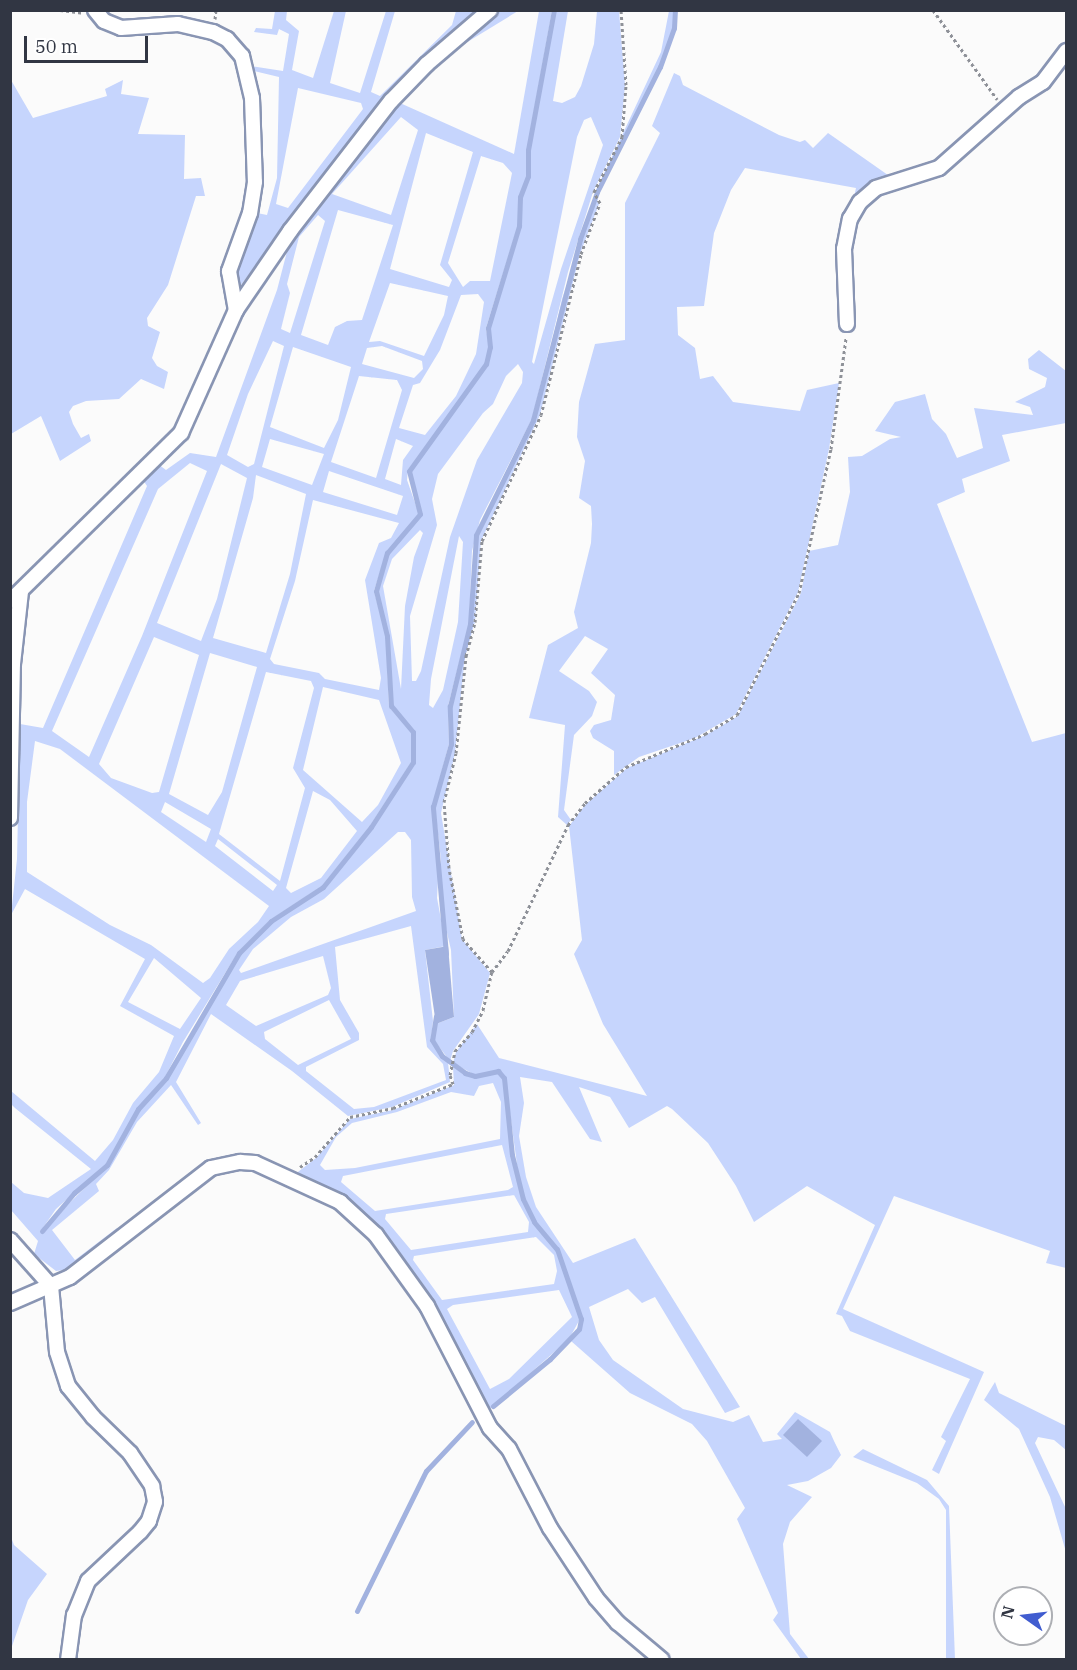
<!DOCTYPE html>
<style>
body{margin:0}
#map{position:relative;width:1077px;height:1670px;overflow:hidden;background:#fbfbfb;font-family:"IBM Plex Serif",serif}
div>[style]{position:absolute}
.green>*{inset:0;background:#c6d5fd}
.water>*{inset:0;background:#a2b2df}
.stream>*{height:5px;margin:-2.5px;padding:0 2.5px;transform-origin:2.5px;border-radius:2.5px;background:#a2b2df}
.path>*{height:3px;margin-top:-1.5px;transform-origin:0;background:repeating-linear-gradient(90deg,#8e9198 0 3px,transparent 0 6px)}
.roads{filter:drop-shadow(2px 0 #8995b3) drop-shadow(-2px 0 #8995b3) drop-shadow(0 2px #8995b3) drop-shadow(0 -2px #8995b3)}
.street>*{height:14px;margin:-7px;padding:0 7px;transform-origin:7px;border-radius:7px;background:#fff}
span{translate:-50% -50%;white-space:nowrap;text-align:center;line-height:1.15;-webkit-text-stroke:6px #fff;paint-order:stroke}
.frame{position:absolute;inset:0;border:12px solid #313643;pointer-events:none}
.north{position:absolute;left:993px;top:1586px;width:60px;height:60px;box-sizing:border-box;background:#fff;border:2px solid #adafb4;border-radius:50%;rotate:284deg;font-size:16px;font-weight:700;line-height:24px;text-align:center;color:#313643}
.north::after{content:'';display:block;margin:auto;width:21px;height:27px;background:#415dd0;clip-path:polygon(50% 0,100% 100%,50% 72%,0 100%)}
.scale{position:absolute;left:24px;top:36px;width:124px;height:27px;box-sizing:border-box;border:3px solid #313643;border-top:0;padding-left:8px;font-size:18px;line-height:21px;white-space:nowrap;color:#313643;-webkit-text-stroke:4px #fff;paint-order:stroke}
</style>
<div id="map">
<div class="green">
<div style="clip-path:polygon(evenodd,275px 11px,287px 11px,286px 20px,299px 31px,292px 70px,313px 78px,334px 11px,346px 11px,330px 83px,360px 93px,386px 11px,395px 11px,371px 92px,380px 96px,452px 25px,456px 11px,482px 11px,356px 136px,237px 290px,234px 267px,255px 213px,250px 66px,283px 71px,289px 34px,279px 29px,277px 35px,254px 32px,256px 28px,272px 29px,275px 11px,254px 71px,279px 77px,277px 178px,267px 215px,257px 213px,261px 145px,254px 71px,275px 11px,298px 88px,361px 103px,363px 109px,288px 208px,276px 204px,298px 88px)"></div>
<div style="clip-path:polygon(500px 11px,518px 11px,451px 52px,467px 37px)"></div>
<div style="clip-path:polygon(evenodd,539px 11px,552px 11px,527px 149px,527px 176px,519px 197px,518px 225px,486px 328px,489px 347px,485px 364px,408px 470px,407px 480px,419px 514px,386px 553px,374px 591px,386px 636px,389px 707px,412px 732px,412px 761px,370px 826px,322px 886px,270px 920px,238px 952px,183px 1042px,165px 1077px,137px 1109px,106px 1164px,56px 1209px,40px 1232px,108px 1165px,139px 1110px,167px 1078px,240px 953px,272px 922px,324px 888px,372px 827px,414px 762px,414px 731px,392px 706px,388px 635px,378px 605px,379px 579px,388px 554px,421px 514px,410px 471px,487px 365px,491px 347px,489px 328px,520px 226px,521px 197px,530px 176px,529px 150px,555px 11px,568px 11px,553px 101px,562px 103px,575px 97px,581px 86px,594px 44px,597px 11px,619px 11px,625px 85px,620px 137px,593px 192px,568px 272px,532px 419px,480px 520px,472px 551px,469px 624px,448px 706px,449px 744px,432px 807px,439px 860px,437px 898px,446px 946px,425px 950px,433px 1021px,431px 1040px,448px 1062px,450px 1082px,392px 1107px,348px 1116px,292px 1071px,211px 1014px,176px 1082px,201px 1123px,198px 1125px,171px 1085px,137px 1122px,109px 1170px,96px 1184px,99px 1191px,52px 1230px,75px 1260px,117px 1228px,118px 1232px,72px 1269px,56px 1271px,34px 1254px,38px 1241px,11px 1210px,11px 1182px,24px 1193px,48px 1198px,91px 1169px,15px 1108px,11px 1104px,11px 1091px,95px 1161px,113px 1140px,133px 1103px,159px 1072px,174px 1036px,120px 1006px,145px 959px,25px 889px,11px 915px,17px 859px,20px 724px,43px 728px,147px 486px,143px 480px,158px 464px,166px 470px,190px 453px,216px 457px,277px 290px,290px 240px,400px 103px,514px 154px,539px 11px,401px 117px,418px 130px,391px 215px,332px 194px,401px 117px,539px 11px,591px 117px,603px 145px,561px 269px,534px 364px,532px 362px,577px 137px,584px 120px,591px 117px,539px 11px,426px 133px,473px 152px,440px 265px,452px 280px,449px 287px,390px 269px,426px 133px,539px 11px,481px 156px,503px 163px,512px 173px,490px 281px,470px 281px,463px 287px,448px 263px,481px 156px,539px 11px,338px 210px,393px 225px,362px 320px,347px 321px,335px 327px,328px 345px,301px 335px,338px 210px,539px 11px,318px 215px,325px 221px,290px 333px,281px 329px,290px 293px,287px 284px,299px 237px,318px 215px,539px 11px,390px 283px,448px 296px,444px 315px,424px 356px,380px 341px,369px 342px,390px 283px,539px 11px,478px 294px,484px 302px,476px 354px,456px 396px,425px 435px,399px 428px,413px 385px,420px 383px,440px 350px,461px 295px,478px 294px,539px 11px,273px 341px,284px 346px,254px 464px,248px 467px,227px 455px,248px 394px,273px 341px,539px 11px,382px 346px,422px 361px,423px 369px,414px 378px,362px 364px,367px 348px,382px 346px,539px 11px,293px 347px,351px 367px,338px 420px,324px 448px,270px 427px,293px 347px,539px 11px,518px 364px,523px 372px,522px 383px,477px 460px,450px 537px,421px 671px,416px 681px,412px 681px,410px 616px,437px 525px,432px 499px,438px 474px,483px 413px,493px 404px,506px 376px,518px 364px,539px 11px,359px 376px,397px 380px,402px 390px,376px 478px,331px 462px,359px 376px,539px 11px,270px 439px,324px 454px,312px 485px,262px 467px,270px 439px,539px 11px,396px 439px,413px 446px,403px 460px,401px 485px,385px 479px,396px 439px,539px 11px,190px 463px,207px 471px,142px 636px,89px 757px,52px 731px,158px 489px,190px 463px,539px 11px,221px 464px,247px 478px,217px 599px,201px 641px,157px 623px,221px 464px,539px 11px,329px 471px,403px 496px,397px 515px,323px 492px,329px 471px,539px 11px,256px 475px,306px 494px,290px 574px,266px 653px,213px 638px,253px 498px,256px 475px,539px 11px,313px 500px,399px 523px,391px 538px,379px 543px,365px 580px,381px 678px,379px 690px,325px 679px,319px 673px,274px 664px,270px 659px,295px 581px,313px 500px,539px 11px,420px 530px,423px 533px,414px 557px,405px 606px,401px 689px,383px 586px,392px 559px,420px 530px,539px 11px,459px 536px,463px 542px,458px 622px,443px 690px,433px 708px,429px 705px,431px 679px,459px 536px,539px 11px,154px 637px,199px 655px,159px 792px,152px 793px,111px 778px,99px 764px,154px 637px,539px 11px,210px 653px,257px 667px,222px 792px,208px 815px,169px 794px,210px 653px,539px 11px,266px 672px,311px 681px,314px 688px,293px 768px,305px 788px,280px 881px,219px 834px,266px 672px,539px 11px,323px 687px,379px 700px,401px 763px,378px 805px,362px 822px,303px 770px,323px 687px,539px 11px,35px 741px,60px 749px,269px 906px,258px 922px,229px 949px,210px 978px,203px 983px,151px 945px,110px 925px,27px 872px,27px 802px,35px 741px,539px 11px,313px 791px,330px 800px,357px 831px,321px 878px,291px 893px,286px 888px,313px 791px,539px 11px,165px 802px,211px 829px,206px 842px,161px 812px,165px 802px,539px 11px,398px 832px,405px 832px,411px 840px,412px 897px,416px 911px,241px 973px,239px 970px,253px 949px,291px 917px,324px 899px,398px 832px,539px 11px,218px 839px,277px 885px,273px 891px,215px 846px,218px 839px,539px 11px,411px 926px,427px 1047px,443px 1064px,446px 1080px,374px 1107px,354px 1109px,306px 1071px,306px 1067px,359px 1040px,359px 1033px,340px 1000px,335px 947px,411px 926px,539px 11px,323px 956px,331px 988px,328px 995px,256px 1026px,226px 1005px,240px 981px,323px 956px,539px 11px,154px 958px,201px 998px,180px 1029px,128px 1002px,154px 958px,539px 11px,329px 1000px,351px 1039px,298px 1065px,265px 1039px,264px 1032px,329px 1000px)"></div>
<div style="clip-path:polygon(669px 11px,674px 11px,673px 28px,659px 67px,633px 123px,595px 193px,661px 52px)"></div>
<div style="clip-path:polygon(674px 73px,680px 76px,683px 85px,779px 135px,800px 142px,805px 140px,813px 148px,828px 133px,895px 180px,852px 206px,856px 188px,745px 168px,731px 190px,714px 233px,704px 306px,677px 307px,678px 335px,695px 348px,700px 379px,713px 376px,733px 402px,800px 411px,807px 390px,839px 383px,829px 449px,798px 592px,736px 714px,695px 738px,639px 757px,614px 775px,614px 751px,593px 738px,590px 731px,594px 725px,611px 720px,615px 695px,591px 673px,608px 649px,585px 636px,559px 671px,589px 691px,597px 702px,592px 716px,574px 735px,564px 810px,571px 820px,567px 825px,558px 817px,565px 725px,529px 718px,548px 645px,578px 628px,574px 612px,591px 543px,592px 524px,591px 506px,579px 498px,585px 461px,577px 437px,579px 402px,595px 344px,625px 340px,625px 203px,660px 133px,652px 126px)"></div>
<div style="clip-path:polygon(11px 80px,33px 118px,107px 96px,105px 89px,123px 80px,121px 94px,149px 98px,138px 134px,185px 135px,184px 179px,201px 178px,205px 196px,196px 196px,168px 285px,147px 318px,148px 326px,160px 332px,152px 358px,157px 366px,168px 372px,164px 389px,141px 379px,119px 399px,86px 401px,73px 406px,69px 412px,73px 424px,81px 438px,89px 434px,91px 441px,60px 461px,41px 416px,11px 434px)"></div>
<div style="clip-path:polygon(596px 198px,599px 204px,580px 254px,540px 415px,481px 541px,475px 622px,465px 656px,455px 753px,441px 813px,462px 939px,490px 973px,479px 1014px,453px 1051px,450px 1061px,433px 1039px,436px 1024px,454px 1017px,451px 950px,439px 898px,441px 860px,435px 808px,452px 744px,451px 707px,471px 624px,477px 535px,534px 420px,562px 299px)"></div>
<div style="clip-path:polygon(1039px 350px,1066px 371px,1066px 423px,1002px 435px,1010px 461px,962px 479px,965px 492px,937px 504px,1032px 742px,1066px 733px,1066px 1268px,1046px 1263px,1050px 1251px,894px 1196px,843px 1309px,984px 1372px,939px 1474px,932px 1470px,946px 1441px,941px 1437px,970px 1379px,850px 1331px,842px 1316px,836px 1314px,875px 1225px,807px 1186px,754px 1222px,736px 1186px,708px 1143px,672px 1109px,667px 1106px,629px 1128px,610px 1097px,579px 1087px,602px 1142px,590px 1139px,552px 1082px,520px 1077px,524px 1103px,519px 1136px,526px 1177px,536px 1207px,573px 1263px,635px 1238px,740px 1407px,725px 1413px,655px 1297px,642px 1303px,628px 1289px,589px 1307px,599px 1340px,613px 1360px,683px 1409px,733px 1422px,749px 1415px,763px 1442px,782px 1439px,777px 1434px,795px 1412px,830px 1432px,834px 1441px,841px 1455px,831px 1468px,808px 1481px,787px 1485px,812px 1497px,790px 1522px,783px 1544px,790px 1634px,809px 1659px,801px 1659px,773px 1620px,778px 1613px,737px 1519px,745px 1508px,707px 1441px,692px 1424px,630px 1393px,571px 1341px,580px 1330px,582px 1318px,559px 1249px,535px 1221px,520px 1186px,505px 1077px,499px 1070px,475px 1075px,453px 1063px,456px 1052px,477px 1024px,499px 1058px,647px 1096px,603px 1024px,574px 954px,582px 940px,569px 826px,586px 804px,627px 768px,706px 735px,738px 716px,801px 593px,809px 551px,838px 545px,850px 492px,848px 457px,862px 456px,890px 439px,901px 437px,875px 431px,895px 402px,925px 394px,932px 419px,946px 434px,957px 458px,983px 448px,974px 408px,1033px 415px,1030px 407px,1015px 402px,1045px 387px,1047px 378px,1029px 369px,1028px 359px)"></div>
<div style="clip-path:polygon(evenodd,453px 1067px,475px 1077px,498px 1073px,503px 1078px,511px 1155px,522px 1200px,533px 1222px,556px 1250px,580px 1319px,569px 1339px,486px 1412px,381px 1233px,294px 1175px,316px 1158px,350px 1119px,393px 1110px,454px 1085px,453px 1067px,493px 1083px,501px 1102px,500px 1139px,355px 1168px,325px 1170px,320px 1165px,336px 1137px,352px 1123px,397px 1112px,451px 1092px,474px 1096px,479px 1086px,493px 1083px,453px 1067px,502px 1145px,513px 1187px,508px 1190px,375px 1211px,341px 1182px,343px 1176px,502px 1145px,453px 1067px,514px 1195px,529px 1222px,528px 1232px,411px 1250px,385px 1219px,386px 1214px,514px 1195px,453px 1067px,536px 1237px,554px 1255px,557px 1271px,554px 1284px,442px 1300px,413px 1260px,414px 1256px,536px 1237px,453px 1067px,559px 1290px,572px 1317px,509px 1379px,490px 1389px,447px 1309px,453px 1305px,559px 1290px)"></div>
<div style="clip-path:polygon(995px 1382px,999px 1393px,1066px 1426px,1066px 1450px,1054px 1440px,1038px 1437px,1035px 1443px,1066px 1509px,1066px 1552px,1050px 1497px,1019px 1429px,984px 1400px)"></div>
<div style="clip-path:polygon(863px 1449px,927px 1480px,949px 1506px,955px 1659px,946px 1659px,946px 1510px,939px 1499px,917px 1483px,853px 1457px)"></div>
<div style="clip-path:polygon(11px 1537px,14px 1545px,47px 1574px,28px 1600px,11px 1649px)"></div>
</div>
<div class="water">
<div style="clip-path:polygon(448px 946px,454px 1017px,436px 1024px,425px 950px)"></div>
<div style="clip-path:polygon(798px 1419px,822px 1441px,807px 1457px,783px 1435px)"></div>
</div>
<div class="stream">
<div style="left:446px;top:954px;width:148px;rotate:-95.1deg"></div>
<div style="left:433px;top:807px;width:66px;rotate:-74.1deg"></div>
<div style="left:451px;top:744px;width:38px;rotate:-92deg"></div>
<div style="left:450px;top:706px;width:84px;rotate:-76.3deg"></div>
<div style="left:470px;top:624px;width:89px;rotate:-86.1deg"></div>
<div style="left:476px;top:535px;width:128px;rotate:-63.6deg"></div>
<div style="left:533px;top:420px;width:187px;rotate:-75.4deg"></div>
<div style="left:580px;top:239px;width:50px;rotate:-70.1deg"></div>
<div style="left:597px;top:192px;width:140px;rotate:-63.3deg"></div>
<div style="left:660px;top:67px;width:41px;rotate:-70.3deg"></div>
<div style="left:674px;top:28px;width:18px;rotate:-87deg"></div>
<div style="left:436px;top:1016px;width:24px;rotate:99deg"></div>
<div style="left:432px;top:1040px;width:19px;rotate:58deg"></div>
<div style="left:442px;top:1056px;width:29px;rotate:36deg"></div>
<div style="left:465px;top:1073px;width:10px;rotate:17deg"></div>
<div style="left:475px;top:1076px;width:24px;rotate:-12deg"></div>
<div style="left:498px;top:1071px;width:9px;rotate:49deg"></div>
<div style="left:504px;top:1078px;width:77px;rotate:84.1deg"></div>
<div style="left:512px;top:1155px;width:45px;rotate:76deg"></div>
<div style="left:523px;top:1199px;width:25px;rotate:64deg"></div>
<div style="left:534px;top:1222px;width:35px;rotate:50deg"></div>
<div style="left:557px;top:1249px;width:74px;rotate:71.1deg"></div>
<div style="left:581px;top:1319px;width:10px;rotate:101deg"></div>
<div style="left:579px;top:1329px;width:42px;rotate:134deg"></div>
<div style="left:550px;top:1359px;width:74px;rotate:140.5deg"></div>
<div style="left:42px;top:1231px;width:50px;rotate:-49.9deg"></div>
<div style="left:74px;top:1193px;width:43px;rotate:-40.3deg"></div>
<div style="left:107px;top:1165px;width:64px;rotate:-61deg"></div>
<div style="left:138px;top:1109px;width:42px;rotate:-47.9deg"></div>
<div style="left:166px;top:1078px;width:145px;rotate:-59.7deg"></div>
<div style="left:239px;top:953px;width:45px;rotate:-45deg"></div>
<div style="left:271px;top:921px;width:62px;rotate:-33.2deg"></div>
<div style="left:323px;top:887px;width:77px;rotate:-51.3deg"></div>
<div style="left:371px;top:827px;width:77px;rotate:-57.1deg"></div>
<div style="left:413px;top:762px;width:30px;rotate:-90deg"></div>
<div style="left:413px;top:732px;width:34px;rotate:-130deg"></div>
<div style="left:391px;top:706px;width:70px;rotate:-93.3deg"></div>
<div style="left:387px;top:636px;width:46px;rotate:-103.7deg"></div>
<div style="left:376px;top:591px;width:40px;rotate:-74deg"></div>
<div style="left:387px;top:553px;width:51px;rotate:-49.8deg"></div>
<div style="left:420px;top:514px;width:44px;rotate:-104.3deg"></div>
<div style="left:409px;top:471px;width:132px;rotate:-54.3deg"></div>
<div style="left:486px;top:364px;width:17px;rotate:-77deg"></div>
<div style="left:490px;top:347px;width:19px;rotate:-96deg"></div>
<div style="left:488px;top:328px;width:107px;rotate:-73.1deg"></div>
<div style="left:519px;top:226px;width:29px;rotate:-88deg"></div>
<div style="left:520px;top:197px;width:22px;rotate:-69deg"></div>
<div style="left:528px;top:176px;width:26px;rotate:-90deg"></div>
<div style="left:528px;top:150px;width:142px;rotate:-79.5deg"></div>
<div style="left:357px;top:1611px;width:156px;rotate:-63.8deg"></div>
<div style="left:426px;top:1471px;width:67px;rotate:-46.8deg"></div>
</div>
<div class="path">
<div style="left:60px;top:10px;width:23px;rotate:7deg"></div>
<div style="left:933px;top:10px;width:110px;rotate:54.3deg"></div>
<div style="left:215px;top:19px;width:9px;rotate:-84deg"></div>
<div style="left:492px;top:972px;width:44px;rotate:-131.3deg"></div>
<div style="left:463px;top:939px;width:72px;rotate:-101.2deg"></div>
<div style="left:449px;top:868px;width:66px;rotate:-94.3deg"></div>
<div style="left:444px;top:802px;width:50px;rotate:-76.2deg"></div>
<div style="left:456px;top:753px;width:98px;rotate:-84.1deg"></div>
<div style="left:466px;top:656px;width:35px;rotate:-75deg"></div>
<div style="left:475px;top:622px;width:81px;rotate:-85.1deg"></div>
<div style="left:482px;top:541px;width:139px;rotate:-64.9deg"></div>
<div style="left:541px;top:415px;width:166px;rotate:-76deg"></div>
<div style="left:581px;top:254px;width:54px;rotate:-69.6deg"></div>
<div style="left:600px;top:203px;width:13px;rotate:-119deg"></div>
<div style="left:594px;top:192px;width:62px;rotate:-63deg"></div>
<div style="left:622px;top:137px;width:52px;rotate:-85.6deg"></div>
<div style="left:626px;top:85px;width:75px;rotate:-93.8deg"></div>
<div style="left:300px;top:1167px;width:18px;rotate:-34deg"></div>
<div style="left:315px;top:1157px;width:53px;rotate:-48.8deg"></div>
<div style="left:350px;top:1117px;width:44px;rotate:-11.8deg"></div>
<div style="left:393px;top:1108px;width:65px;rotate:-21.8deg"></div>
<div style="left:453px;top:1084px;width:9px;rotate:-108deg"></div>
<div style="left:450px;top:1075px;width:25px;rotate:-78deg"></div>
<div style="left:455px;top:1051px;width:25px;rotate:-48deg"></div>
<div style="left:472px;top:1032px;width:25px;rotate:-63deg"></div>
<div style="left:483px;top:1010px;width:39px;rotate:-77deg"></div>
<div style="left:492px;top:972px;width:26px;rotate:-53deg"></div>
<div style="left:508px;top:951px;width:140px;rotate:-64.5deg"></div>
<div style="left:568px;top:825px;width:28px;rotate:-52deg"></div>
<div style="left:585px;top:803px;width:55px;rotate:-41.3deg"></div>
<div style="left:626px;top:767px;width:86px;rotate:-22.7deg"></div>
<div style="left:705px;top:734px;width:37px;rotate:-31deg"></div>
<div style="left:737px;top:715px;width:137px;rotate:-63.1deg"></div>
<div style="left:799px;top:593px;width:148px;rotate:-77.5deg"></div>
<div style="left:831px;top:449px;width:112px;rotate:-82.3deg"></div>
</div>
<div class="roads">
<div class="street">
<div style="left:95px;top:10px;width:14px;rotate:51deg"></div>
<div style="left:104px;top:21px;width:18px;rotate:22deg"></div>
<div style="left:121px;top:28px;width:57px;rotate:-4deg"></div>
<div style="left:178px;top:24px;width:36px;rotate:13deg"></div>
<div style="left:213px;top:32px;width:16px;rotate:27deg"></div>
<div style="left:227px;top:39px;width:23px;rotate:49deg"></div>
<div style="left:242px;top:56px;width:43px;rotate:76.6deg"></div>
<div style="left:252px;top:98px;width:84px;rotate:88deg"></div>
<div style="left:255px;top:182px;width:31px;rotate:99deg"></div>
<div style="left:250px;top:213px;width:62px;rotate:109.9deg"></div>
<div style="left:229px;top:271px;width:40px;rotate:80deg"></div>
<div style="left:847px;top:324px;width:75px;rotate:-92.3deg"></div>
<div style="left:844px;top:249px;width:31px;rotate:-79deg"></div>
<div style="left:850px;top:219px;width:20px;rotate:-60deg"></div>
<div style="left:860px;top:202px;width:21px;rotate:-41deg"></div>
<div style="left:876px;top:188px;width:66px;rotate:-17.6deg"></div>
<div style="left:939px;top:168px;width:107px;rotate:-41.6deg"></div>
<div style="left:1019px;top:97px;width:28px;rotate:-32deg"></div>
<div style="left:1043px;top:82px;width:39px;rotate:-53deg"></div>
<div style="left:10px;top:601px;width:240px;rotate:-44.5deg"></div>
<div style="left:181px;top:433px;width:135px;rotate:-65.9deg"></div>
<div style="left:236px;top:310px;width:96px;rotate:-55.6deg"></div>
<div style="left:290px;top:231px;width:165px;rotate:-52.2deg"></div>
<div style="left:391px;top:101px;width:52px;rotate:-45.8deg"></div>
<div style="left:427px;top:64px;width:83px;rotate:-40.6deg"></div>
<div style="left:10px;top:818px;width:154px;rotate:-88.9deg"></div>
<div style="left:13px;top:664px;width:73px;rotate:-83.7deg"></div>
<div style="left:10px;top:1240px;width:62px;rotate:48.3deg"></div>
<div style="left:51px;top:1286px;width:66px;rotate:84.8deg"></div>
<div style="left:57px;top:1352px;width:36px;rotate:72deg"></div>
<div style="left:68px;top:1386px;width:40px;rotate:51deg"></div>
<div style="left:93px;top:1417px;width:52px;rotate:44.2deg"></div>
<div style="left:130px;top:1453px;width:40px;rotate:56deg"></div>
<div style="left:152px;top:1486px;width:16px;rotate:79deg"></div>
<div style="left:155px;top:1502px;width:20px;rotate:108deg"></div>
<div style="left:149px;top:1521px;width:14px;rotate:129deg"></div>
<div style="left:140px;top:1532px;width:71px;rotate:136.7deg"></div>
<div style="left:88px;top:1581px;width:37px;rotate:112deg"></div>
<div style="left:74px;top:1615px;width:45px;rotate:97.6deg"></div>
<div style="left:10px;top:1303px;width:65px;rotate:-23.4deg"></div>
<div style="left:70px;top:1277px;width:178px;rotate:-37.7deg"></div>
<div style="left:211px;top:1168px;width:30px;rotate:-12deg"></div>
<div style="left:240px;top:1162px;width:15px;rotate:4deg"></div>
<div style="left:255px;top:1163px;width:94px;rotate:24.6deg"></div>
<div style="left:340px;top:1202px;width:49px;rotate:42.5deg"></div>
<div style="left:376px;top:1235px;width:87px;rotate:54.3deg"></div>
<div style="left:427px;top:1306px;width:137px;rotate:62.7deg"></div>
<div style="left:490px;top:1428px;width:28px;rotate:48deg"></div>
<div style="left:509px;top:1449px;width:89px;rotate:62.6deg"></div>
<div style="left:550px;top:1528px;width:84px;rotate:56.7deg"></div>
<div style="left:596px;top:1598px;width:33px;rotate:49deg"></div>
<div style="left:618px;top:1623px;width:57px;rotate:40.1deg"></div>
</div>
</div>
<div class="frame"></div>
<div class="north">N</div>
<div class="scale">50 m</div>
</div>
